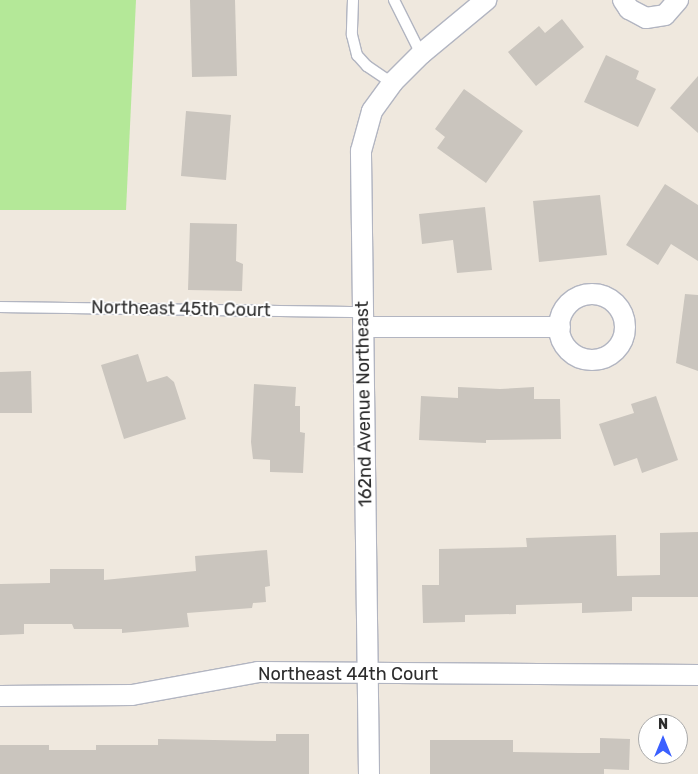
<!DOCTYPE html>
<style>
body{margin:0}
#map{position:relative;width:698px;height:774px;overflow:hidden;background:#efe8de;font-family:Rubik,sans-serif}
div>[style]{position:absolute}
.green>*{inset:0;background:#b4e898}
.building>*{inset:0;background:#cac5be}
.roads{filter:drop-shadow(1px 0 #b2b5c1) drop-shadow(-1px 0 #b2b5c1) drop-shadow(0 1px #b2b5c1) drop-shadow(0 -1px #b2b5c1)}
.service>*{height:10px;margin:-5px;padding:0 5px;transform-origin:5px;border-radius:5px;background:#fff}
.minor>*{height:20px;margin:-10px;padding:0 10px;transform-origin:10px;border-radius:10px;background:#fff}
.minor>.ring{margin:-10px;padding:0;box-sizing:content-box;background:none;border:20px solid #fff;border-radius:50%}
span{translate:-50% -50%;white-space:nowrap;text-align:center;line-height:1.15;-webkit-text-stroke:4px #fff;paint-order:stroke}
.street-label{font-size:18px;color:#2c2c2c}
.north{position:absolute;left:638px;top:714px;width:50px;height:50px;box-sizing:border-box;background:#fff;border:1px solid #ababab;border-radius:50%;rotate:0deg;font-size:14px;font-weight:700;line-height:20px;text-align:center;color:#2c2c2c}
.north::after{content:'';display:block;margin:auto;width:18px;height:22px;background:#3b60ff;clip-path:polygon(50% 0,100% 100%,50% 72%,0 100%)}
</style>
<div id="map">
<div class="green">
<div style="clip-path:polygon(0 0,136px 0,126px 210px,0 210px)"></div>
</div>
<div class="building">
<div style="clip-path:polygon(190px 0,235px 0,237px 76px,192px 77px)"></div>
<div style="clip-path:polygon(562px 19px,584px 47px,536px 86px,508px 52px,539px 26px,545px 33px)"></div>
<div style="clip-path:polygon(606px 55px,639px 71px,636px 79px,656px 89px,638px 127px,584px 102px)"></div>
<div style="clip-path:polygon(698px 76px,698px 133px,670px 108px)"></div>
<div style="clip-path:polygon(464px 89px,523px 131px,486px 183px,437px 148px,445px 137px,435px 129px)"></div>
<div style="clip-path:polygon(186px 111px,231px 115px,226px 180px,181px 176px)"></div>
<div style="clip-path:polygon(665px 184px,698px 205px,698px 261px,671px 244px,658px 265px,626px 245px)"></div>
<div style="clip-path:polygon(600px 195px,607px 255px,539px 262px,533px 201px)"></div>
<div style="clip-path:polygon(485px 207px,492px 270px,457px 273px,453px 240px,422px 244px,419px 214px)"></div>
<div style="clip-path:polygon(190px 223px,237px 224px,236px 261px,243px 264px,242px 291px,188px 290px)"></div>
<div style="clip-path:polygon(685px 294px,698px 295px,698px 371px,676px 363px)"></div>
<div style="clip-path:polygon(138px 354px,147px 382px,167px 376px,174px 382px,186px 419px,124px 439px,101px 365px)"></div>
<div style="clip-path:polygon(31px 371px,32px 413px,0 413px,0 372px)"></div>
<div style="clip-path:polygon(254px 384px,296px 387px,295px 406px,300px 406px,300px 432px,305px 433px,303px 473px,270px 472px,270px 460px,253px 459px,251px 442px)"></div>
<div style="clip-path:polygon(458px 387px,500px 389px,534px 387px,534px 399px,560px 399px,561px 439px,486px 440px,486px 443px,419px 440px,421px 396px,458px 398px)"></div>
<div style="clip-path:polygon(656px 396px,678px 460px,642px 473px,637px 458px,614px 466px,599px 424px,634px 413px,631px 404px)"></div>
<div style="clip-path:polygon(698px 532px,698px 597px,632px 597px,632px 611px,582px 613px,582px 603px,516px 605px,516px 614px,465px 615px,465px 622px,423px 623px,422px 585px,439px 585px,439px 549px,527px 547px,526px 538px,616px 535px,617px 576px,660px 575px,660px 533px)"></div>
<div style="clip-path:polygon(267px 550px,270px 586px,265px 587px,266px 602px,253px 603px,252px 608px,187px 613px,189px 627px,122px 633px,122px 629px,74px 629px,72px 624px,24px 624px,24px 634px,0 635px,0 584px,50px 583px,50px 569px,104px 569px,104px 580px,196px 571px,195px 556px)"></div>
<div style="clip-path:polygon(276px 734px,309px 734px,309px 774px,0 774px,0 745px,49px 745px,49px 750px,96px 750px,96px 745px,158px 745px,158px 739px,276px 741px)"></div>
<div style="clip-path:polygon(600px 738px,630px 739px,629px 770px,604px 769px,604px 774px,430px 774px,430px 740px,513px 740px,513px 752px,579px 753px,600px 753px)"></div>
</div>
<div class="roads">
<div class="service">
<div style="left:353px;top:0;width:35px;rotate:92deg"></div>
<div style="left:352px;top:35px;width:21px;rotate:76deg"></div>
<div style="left:357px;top:55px;width:15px;rotate:48deg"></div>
<div style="left:367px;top:66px;width:30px;rotate:34deg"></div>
<div style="left:394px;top:0;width:60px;rotate:63.4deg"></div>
<div style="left:0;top:307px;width:363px;rotate:0.8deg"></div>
</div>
<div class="minor">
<div style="left:623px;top:0;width:11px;rotate:56deg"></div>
<div style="left:629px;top:9px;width:19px;rotate:28deg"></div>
<div style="left:646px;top:18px;width:19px;rotate:-9deg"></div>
<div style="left:665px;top:15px;width:20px;rotate:-49deg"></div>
<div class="ring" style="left:559px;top:294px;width:46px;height:46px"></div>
<div style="left:363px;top:327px;width:197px"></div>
<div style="left:0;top:696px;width:132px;rotate:-0.4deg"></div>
<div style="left:132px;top:695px;width:128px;rotate:-10.3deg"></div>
<div style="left:258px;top:672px;width:440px;rotate:0.4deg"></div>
<div style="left:369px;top:774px;width:623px;rotate:-90.74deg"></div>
<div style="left:361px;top:151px;width:41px;rotate:-74.6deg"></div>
<div style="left:372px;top:111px;width:36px;rotate:-54deg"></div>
<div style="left:393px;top:82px;width:40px;rotate:-45deg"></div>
<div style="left:421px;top:54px;width:85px;rotate:-39.7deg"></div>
</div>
</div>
<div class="street-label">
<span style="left:181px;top:309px;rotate:1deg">Northeast 45th Court</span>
<span style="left:364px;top:404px;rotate:-91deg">162nd Avenue Northeast</span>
<span style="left:348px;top:674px">Northeast 44th Court</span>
</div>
<div class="north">N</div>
</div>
